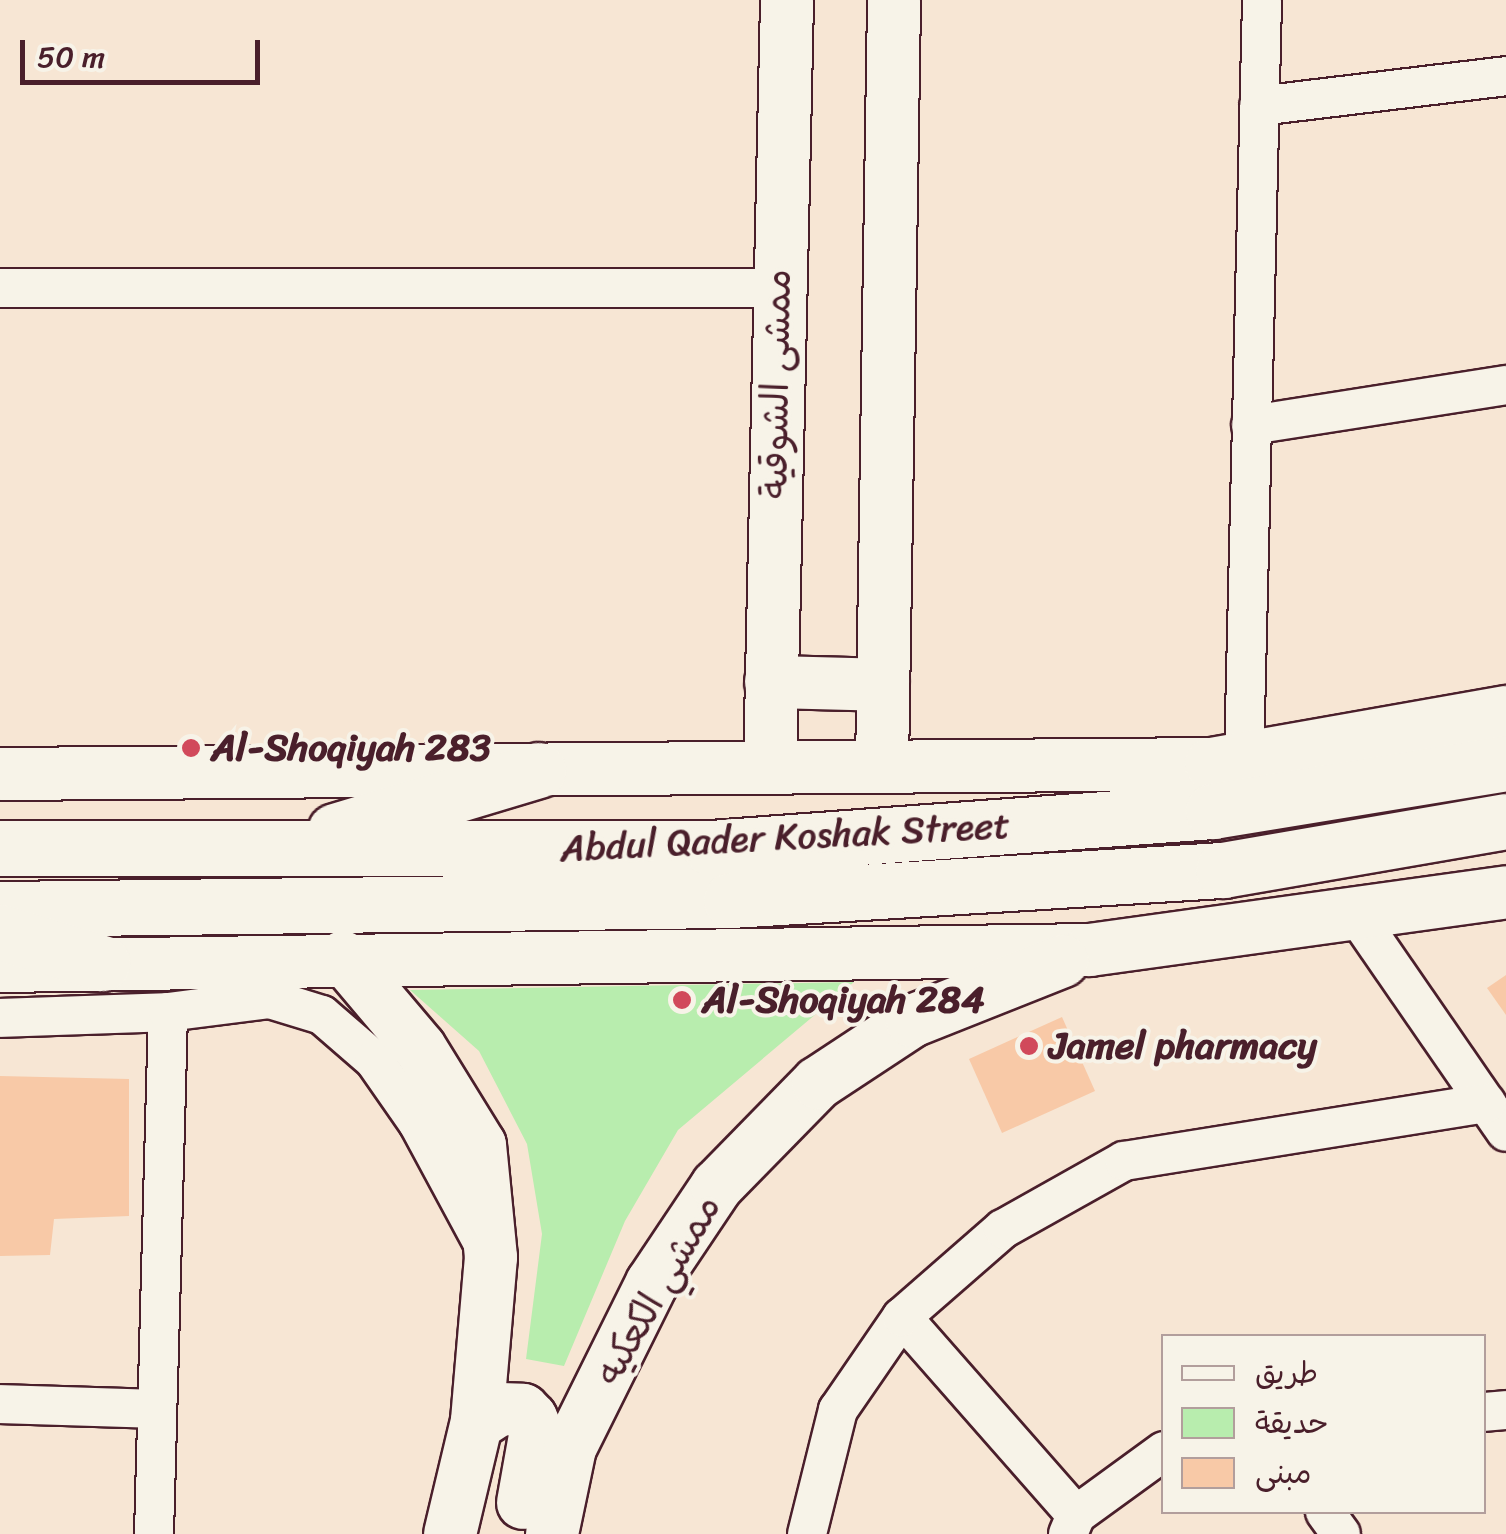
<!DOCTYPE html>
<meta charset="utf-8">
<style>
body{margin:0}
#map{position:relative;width:1506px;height:1534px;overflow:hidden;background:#f7e6d4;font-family:Sriracha,"Playpen Sans Arabic",sans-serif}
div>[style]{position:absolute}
.green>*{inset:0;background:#b8edae}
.building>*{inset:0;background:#f8c9a7}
.roads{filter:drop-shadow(2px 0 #4a1f2b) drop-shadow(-2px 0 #4a1f2b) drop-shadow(0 2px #4a1f2b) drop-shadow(0 -2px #4a1f2b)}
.street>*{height:38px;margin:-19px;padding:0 19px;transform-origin:19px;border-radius:19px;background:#f7f3e8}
.secondary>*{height:52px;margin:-26px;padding:0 26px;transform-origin:26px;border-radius:26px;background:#f7f3e8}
.primary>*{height:55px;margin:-27.5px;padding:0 27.5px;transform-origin:27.5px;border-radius:27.5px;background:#f7f3e8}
.dots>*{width:28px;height:28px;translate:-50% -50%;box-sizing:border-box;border:5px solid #f7f3e8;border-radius:50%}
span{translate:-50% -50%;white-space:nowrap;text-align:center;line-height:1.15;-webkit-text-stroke:8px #f7f3e8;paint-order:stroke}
.street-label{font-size:38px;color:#4a1f2b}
.poi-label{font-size:38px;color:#4a1f2b;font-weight:700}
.left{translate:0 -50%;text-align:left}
.legend{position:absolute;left:1161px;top:1334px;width:325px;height:180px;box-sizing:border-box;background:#f7f3e8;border:2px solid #b29e9c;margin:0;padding:12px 18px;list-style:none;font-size:30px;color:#4a1f2b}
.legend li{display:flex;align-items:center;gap:20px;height:50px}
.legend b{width:50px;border:2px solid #b29e9c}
.scale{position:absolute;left:20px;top:40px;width:240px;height:45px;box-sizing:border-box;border:5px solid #4a1f2b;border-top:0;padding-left:12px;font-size:30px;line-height:35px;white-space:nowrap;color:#4a1f2b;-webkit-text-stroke:8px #f7f3e8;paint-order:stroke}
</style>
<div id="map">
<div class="green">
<div style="clip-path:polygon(854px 982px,678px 1130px,625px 1221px,564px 1366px,526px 1359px,542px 1234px,527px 1144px,479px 1051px,410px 990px)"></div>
</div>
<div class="building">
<div style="clip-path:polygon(1506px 975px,1506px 1015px,1487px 988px)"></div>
<div style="clip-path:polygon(1062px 1017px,1095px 1091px,1002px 1133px,969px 1059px)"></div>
<div style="clip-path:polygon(0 1076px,129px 1079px,129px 1216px,54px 1219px,50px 1255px,0 1256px)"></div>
</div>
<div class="roads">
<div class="street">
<div style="left:1259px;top:106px;width:249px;rotate:-6.9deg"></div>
<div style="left:0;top:288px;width:778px"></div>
<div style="left:1251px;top:425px;width:258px;rotate:-8.9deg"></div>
<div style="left:1244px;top:759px;width:759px;rotate:-88.64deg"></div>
<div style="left:1357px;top:916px;width:262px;rotate:55.4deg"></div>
<div style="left:0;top:1018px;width:168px;rotate:-2deg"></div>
<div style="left:902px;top:1317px;width:264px;rotate:48.7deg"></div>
<div style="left:0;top:1404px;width:156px;rotate:1.8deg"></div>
<div style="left:1484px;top:1412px;width:22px;rotate:-5deg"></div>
<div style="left:1325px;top:1512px;width:27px;rotate:54deg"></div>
<div style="left:154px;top:1534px;width:522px;rotate:-88.46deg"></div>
<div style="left:168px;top:1012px;width:103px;rotate:-7.3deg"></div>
<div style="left:270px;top:999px;width:54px;rotate:17.1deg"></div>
<div style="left:322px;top:1015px;width:69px;rotate:40.9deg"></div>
<div style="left:374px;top:1060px;width:77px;rotate:55.1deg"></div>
<div style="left:418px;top:1123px;width:135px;rotate:61.7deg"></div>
<div style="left:807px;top:1534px;width:128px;rotate:-76deg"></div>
<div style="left:838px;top:1410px;width:113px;rotate:-55.5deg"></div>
<div style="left:902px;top:1317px;width:134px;rotate:-41.1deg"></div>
<div style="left:1003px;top:1229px;width:139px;rotate:-29.3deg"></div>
<div style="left:1124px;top:1161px;width:367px;rotate:-9.1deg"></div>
<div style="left:1068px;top:1534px;width:21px;rotate:-67deg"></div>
<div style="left:1076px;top:1515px;width:109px;rotate:-36deg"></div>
</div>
<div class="secondary">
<div style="left:771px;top:682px;width:112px;rotate:1.5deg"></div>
<div style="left:882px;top:767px;width:767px;rotate:-89.1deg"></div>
<div style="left:770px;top:768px;width:768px;rotate:-88.73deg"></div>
<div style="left:0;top:774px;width:1211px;rotate:-0.47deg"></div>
<div style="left:1211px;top:764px;width:300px;rotate:-10deg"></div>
<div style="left:343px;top:957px;width:119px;rotate:49.8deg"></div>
<div style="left:420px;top:1048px;width:114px;rotate:58.3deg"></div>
<div style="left:480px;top:1145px;width:113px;rotate:84.4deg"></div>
<div style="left:491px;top:1257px;width:165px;rotate:94.9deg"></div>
<div style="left:477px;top:1421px;width:116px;rotate:103.4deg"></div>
<div style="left:0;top:966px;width:1090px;rotate:-0.84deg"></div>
<div style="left:1090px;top:950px;width:420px;rotate:-7.9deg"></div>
<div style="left:477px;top:1424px;width:27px;rotate:-33deg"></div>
<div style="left:500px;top:1409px;width:23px;rotate:2deg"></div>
<div style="left:523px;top:1410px;width:11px;rotate:45deg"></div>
<div style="left:531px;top:1418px;width:13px;rotate:67deg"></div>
<div style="left:536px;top:1430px;width:74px;rotate:100.1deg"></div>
<div style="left:552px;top:1534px;width:88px;rotate:-78.2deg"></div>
<div style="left:570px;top:1448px;width:184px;rotate:-63.6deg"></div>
<div style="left:652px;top:1283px;width:117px;rotate:-56.2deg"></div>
<div style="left:717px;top:1186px;width:144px;rotate:-45.6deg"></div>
<div style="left:818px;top:1083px;width:113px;rotate:-33.4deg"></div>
<div style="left:912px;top:1021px;width:162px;rotate:-21.7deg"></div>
</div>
<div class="primary">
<div style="left:335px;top:831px;width:212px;rotate:-16.7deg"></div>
<div style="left:0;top:848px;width:711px"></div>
<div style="left:711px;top:848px;width:503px;rotate:-4.22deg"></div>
<div style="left:1213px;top:811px;width:297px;rotate:-9.3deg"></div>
<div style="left:0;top:909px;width:731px;rotate:-0.71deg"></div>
<div style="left:731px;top:900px;width:493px;rotate:-3.5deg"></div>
<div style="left:1223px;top:870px;width:287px;rotate:-9.8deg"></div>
<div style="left:0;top:932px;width:107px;rotate:16.9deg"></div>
</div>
</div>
<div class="dots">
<div style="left:191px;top:748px;background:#d1495b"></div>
<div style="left:682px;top:1000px;background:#d1495b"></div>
<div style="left:1029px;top:1046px;background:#d1495b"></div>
</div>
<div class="street-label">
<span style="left:776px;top:384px;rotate:-89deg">ممشى الشوقية</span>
<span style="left:785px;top:837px;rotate:-3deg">Abdul Qader Koshak Street</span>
<span style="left:658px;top:1290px;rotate:-60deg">ممشي الكعكيه</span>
</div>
<div class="poi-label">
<span class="left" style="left:211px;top:748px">Al-Shoqiyah 283</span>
<span class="left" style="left:702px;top:1000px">Al-Shoqiyah 284</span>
<span class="left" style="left:1049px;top:1046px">Jamel pharmacy</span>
</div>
<ul class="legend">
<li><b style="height:12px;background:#f7f3e8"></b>طريق</li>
<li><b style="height:28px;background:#b8edae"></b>حديقة</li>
<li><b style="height:28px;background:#f8c9a7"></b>مبنى</li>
</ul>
<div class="scale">50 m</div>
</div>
